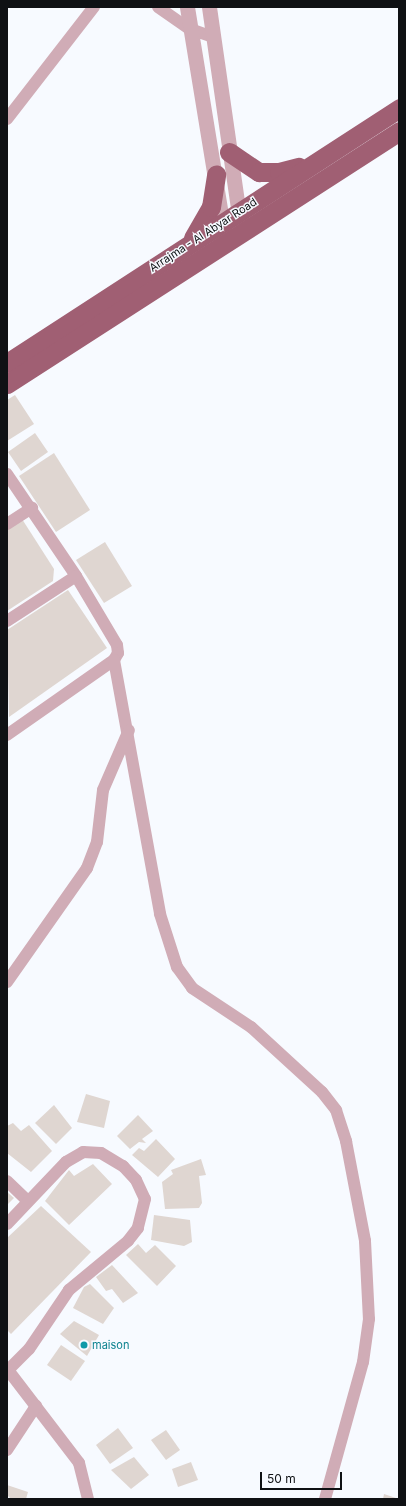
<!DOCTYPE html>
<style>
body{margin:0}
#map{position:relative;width:406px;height:1506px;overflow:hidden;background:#f7faff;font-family:Inter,sans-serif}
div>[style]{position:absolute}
.building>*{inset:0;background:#dfd6d1}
.minor>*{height:12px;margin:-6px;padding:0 6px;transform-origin:6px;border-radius:6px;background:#d0acb6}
.tertiary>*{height:15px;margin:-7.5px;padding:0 7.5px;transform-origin:7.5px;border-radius:7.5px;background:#d0acb6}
.trunk>*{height:19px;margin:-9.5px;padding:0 9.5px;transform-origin:9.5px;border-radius:9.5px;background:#a05f73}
.dots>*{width:11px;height:11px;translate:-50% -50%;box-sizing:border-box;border:2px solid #f7faff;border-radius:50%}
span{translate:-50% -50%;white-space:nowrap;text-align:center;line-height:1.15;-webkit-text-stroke:3px #f7faff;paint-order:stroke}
.street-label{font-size:11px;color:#0f1114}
.culture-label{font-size:11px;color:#0d838f}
.left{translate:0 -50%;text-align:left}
.frame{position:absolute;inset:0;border:8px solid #0f1114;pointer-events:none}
.scale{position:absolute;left:260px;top:1472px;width:82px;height:18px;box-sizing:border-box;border:2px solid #0f1114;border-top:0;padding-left:5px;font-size:12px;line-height:14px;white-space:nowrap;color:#0f1114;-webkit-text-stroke:3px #f7faff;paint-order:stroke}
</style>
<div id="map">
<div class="building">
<div style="clip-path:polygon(15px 395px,34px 424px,7px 441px,7px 400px)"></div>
<div style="clip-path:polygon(35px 433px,48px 452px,21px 471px,8px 452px)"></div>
<div style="clip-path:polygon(54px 453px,90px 510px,56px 532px,19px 476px)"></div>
<div style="clip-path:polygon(22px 519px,54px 569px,53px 581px,7px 611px,7px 529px)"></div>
<div style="clip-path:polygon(105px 542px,132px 586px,104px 603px,76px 560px)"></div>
<div style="clip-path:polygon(68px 590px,107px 648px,9px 717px,7px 630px)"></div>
<div style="clip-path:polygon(86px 1094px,110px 1101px,104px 1128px,77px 1122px)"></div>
<div style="clip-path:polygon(54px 1105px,72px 1128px,56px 1144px,35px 1123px)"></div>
<div style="clip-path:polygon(138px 1115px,153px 1131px,142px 1139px,146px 1143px,139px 1142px,130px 1149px,117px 1136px)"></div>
<div style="clip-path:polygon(13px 1123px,21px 1131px,29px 1125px,52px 1151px,31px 1172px,7px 1153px,7px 1126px)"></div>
<div style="clip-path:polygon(156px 1139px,175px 1159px,158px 1177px,132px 1155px,139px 1148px,144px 1151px)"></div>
<div style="clip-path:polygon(201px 1159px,206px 1175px,199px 1176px,202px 1203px,199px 1208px,165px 1209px,162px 1182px,173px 1174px,171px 1170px)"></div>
<div style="clip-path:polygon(93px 1164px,112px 1184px,69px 1225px,45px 1201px,69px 1170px,74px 1176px)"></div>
<div style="clip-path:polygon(7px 1192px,14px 1198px,7px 1205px)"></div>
<div style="clip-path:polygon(41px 1206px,91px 1252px,11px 1334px,7px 1330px,7px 1238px)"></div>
<div style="clip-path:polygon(154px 1215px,190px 1220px,192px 1242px,184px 1246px,151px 1240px)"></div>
<div style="clip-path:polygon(138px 1244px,146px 1253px,155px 1245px,176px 1266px,157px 1286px,126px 1255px)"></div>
<div style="clip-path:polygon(112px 1265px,138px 1293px,123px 1303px,112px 1289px,106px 1291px,96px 1277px)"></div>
<div style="clip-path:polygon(90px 1284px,114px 1308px,103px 1324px,73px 1308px,84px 1287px)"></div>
<div style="clip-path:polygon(74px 1321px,99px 1335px,87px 1356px,60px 1334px)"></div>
<div style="clip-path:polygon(61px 1345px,85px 1361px,71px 1381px,47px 1365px)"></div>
<div style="clip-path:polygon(118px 1428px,133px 1448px,110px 1464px,96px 1445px)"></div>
<div style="clip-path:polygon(166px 1430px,180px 1450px,166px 1460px,151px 1440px)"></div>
<div style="clip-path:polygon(134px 1457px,149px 1475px,131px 1489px,111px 1470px)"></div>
<div style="clip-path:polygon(191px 1462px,198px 1480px,178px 1487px,172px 1469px)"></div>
<div style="clip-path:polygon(7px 1485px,28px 1492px,26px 1499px,11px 1499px,7px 1495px)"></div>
<div style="clip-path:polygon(384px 1494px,399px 1499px,383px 1499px)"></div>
</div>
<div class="minor">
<div style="left:158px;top:7px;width:39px;rotate:35deg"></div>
<div style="left:190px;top:29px;width:24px;rotate:19deg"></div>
<div style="left:7px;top:119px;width:142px;rotate:-52.2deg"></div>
<div style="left:7px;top:474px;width:123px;rotate:55.9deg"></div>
<div style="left:76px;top:576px;width:80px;rotate:59.3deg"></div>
<div style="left:117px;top:645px;width:8px;rotate:83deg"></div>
<div style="left:118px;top:653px;width:8px;rotate:120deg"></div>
<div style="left:114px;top:660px;width:131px;rotate:145deg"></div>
<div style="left:7px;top:524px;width:30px;rotate:-33deg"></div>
<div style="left:7px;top:621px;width:82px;rotate:-33.1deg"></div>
<div style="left:114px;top:660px;width:258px;rotate:79.7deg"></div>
<div style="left:160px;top:914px;width:56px;rotate:72.2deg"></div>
<div style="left:177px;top:967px;width:26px;rotate:54deg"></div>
<div style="left:192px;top:988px;width:71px;rotate:33.5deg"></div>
<div style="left:251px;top:1027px;width:96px;rotate:42.5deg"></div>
<div style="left:322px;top:1092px;width:23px;rotate:52deg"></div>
<div style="left:336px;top:1110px;width:33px;rotate:72deg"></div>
<div style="left:346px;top:1141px;width:102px;rotate:79.2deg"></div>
<div style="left:365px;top:1241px;width:78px;rotate:87.1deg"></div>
<div style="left:369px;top:1319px;width:43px;rotate:97.9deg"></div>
<div style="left:363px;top:1362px;width:142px;rotate:105.5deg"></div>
<div style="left:7px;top:982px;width:139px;rotate:-54.9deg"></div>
<div style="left:87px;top:868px;width:28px;rotate:-69deg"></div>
<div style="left:97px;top:842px;width:52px;rotate:-83.4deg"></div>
<div style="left:103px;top:790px;width:65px;rotate:-66.6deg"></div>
<div style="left:7px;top:1181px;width:29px;rotate:44deg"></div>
<div style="left:7px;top:1224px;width:86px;rotate:-46.4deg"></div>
<div style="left:66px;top:1162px;width:20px;rotate:-30deg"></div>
<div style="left:83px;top:1152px;width:18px;rotate:3deg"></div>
<div style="left:101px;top:1153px;width:26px;rotate:31deg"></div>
<div style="left:123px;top:1166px;width:19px;rotate:47deg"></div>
<div style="left:136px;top:1180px;width:21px;rotate:65deg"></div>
<div style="left:145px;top:1199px;width:30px;rotate:104deg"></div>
<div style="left:138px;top:1228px;width:16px;rotate:128deg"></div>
<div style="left:128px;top:1241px;width:77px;rotate:140.3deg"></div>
<div style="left:69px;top:1290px;width:71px;rotate:124.1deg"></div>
<div style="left:29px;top:1349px;width:31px;rotate:135deg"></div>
<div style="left:8px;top:1370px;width:117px;rotate:52.6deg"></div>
<div style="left:79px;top:1463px;width:37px;rotate:76deg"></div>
<div style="left:7px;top:1450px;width:53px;rotate:-56.6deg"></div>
</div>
<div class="tertiary">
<div style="left:187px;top:7px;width:229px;rotate:80.7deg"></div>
<div style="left:209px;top:7px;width:216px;rotate:81.8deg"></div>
</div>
<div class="trunk">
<div style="left:229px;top:152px;width:36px;rotate:34deg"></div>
<div style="left:259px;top:172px;width:20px"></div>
<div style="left:279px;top:172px;width:20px;rotate:-15deg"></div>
<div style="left:193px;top:238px;width:36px;rotate:-60deg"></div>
<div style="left:211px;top:207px;width:33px;rotate:-81deg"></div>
<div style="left:7px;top:363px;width:468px;rotate:-33deg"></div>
<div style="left:7px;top:384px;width:467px;rotate:-32.8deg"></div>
</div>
<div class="dots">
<div style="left:84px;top:1345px;background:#0f9aa8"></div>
</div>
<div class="street-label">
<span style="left:203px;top:235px;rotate:-33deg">Arrajma - Al Abyar Road</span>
</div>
<div class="culture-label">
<span class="left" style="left:92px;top:1345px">maison</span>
</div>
<div class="frame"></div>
<div class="scale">50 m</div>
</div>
